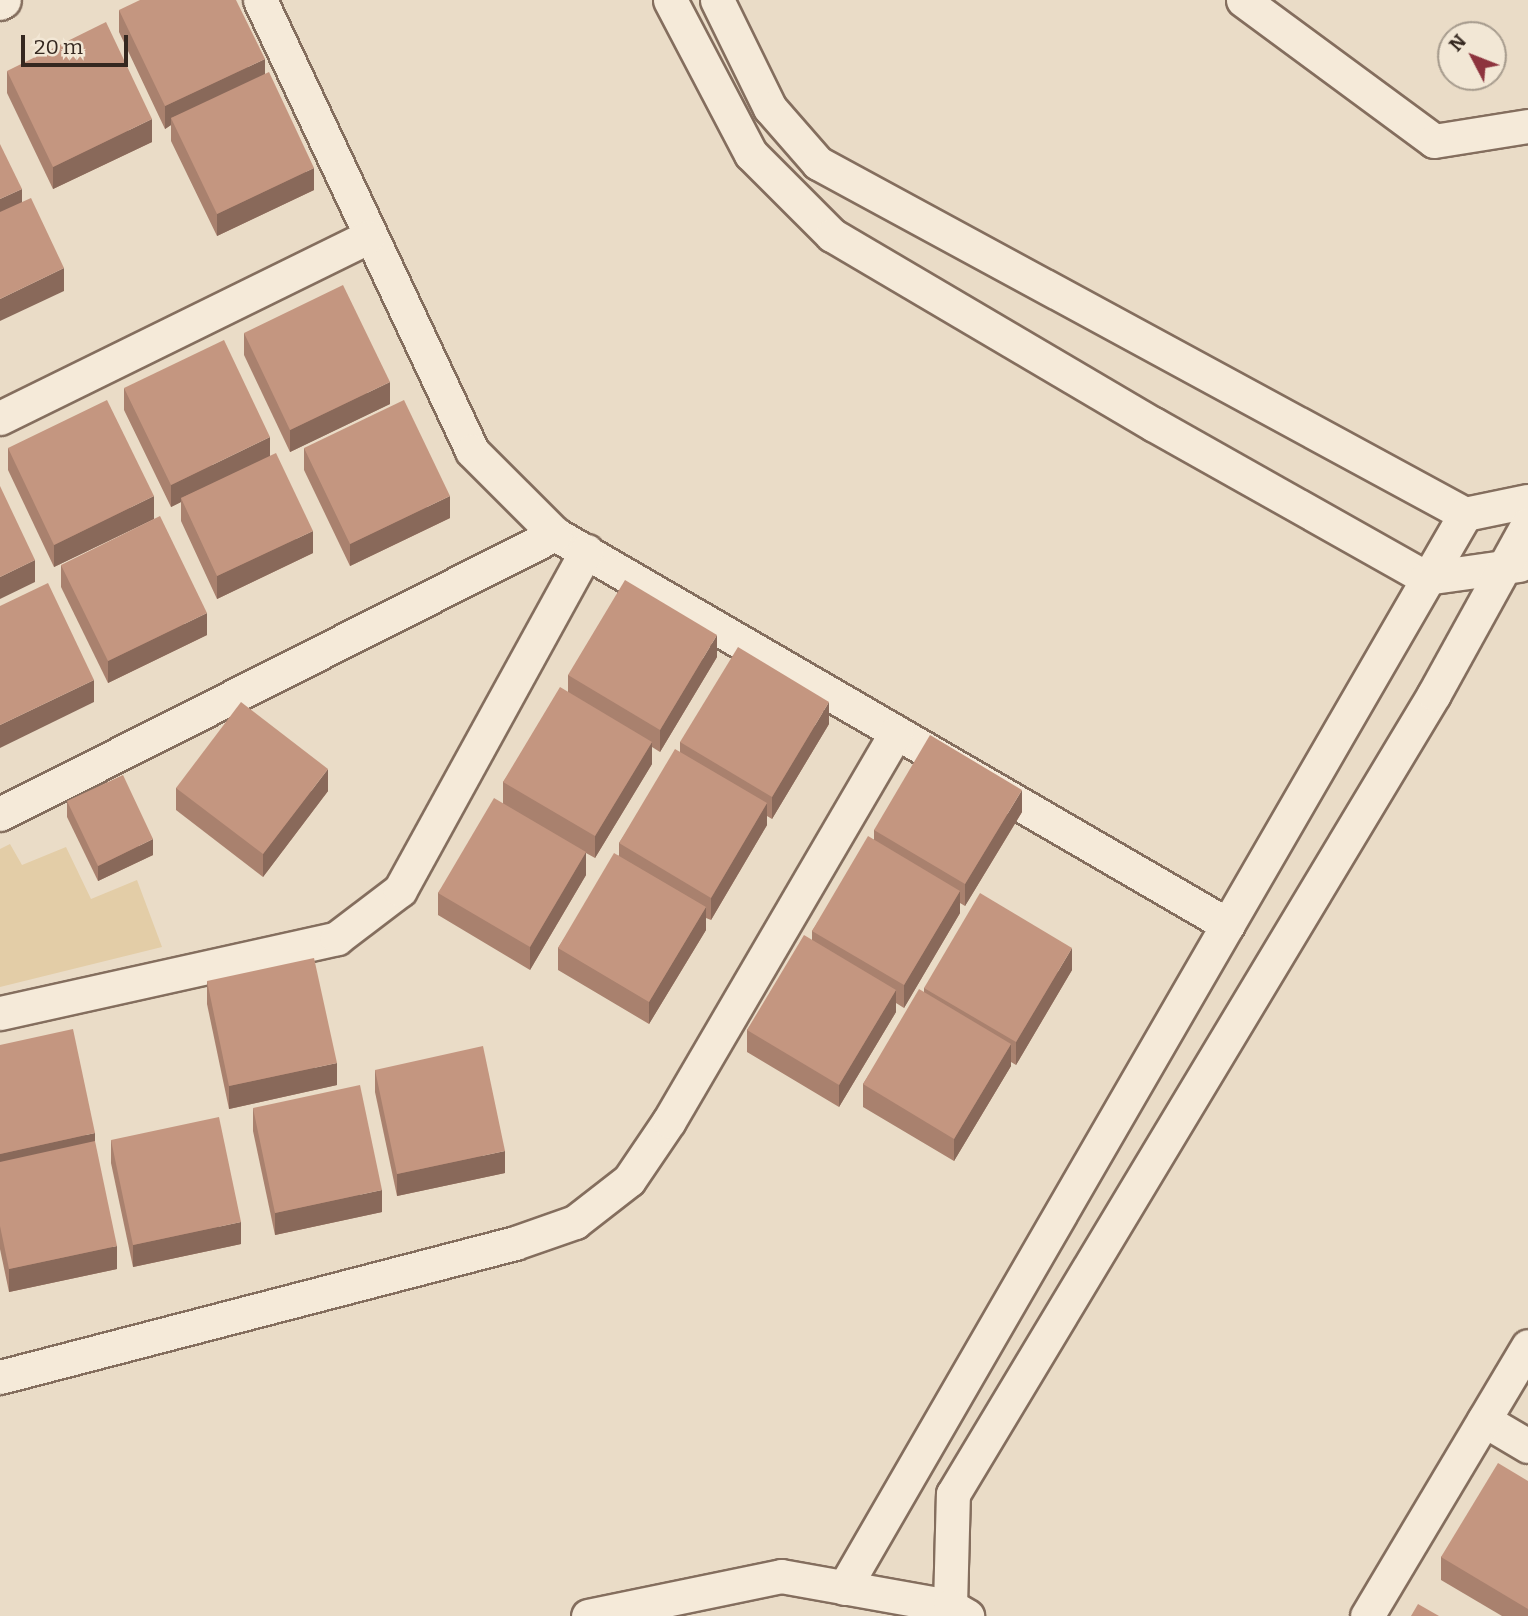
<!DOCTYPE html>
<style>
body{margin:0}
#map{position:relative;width:1528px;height:1616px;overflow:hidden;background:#eadcc7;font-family:Bitter,serif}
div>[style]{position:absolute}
.sand>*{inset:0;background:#e3cda7}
.roads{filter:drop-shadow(2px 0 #846e5e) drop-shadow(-2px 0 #846e5e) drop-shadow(0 2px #846e5e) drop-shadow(0 -2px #846e5e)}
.minor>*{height:33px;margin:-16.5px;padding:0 16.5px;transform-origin:16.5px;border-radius:16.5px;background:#f5ead9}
.tertiary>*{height:38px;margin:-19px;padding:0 19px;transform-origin:19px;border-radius:19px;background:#f5ead9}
.wall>*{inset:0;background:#a9816e}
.shaded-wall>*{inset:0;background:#89695a}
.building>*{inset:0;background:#c49680}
span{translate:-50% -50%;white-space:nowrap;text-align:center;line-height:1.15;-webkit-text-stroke:5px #f2e7d5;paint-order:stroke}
.north{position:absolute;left:1437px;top:21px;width:70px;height:70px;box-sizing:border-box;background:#f2e7d5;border:2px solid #a69b8d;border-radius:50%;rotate:312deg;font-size:19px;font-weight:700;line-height:28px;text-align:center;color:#352820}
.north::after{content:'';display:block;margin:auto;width:24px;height:32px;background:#8d343e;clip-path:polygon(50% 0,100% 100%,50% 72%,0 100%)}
.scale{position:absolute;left:21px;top:35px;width:107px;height:32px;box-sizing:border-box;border:4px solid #352820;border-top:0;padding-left:9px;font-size:21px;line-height:24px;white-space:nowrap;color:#352820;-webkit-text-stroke:5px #f2e7d5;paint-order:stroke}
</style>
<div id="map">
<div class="sand">
<div style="clip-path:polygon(10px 844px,22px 865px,66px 847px,91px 899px,137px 880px,162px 947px,0 987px,0 849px)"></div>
</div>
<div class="roads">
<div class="minor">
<div style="left:260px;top:0;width:498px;rotate:64.8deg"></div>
<div style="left:472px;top:451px;width:117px;rotate:45deg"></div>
<div style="left:555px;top:534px;width:778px;rotate:30.16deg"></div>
<div style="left:670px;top:0;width:174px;rotate:62.3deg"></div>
<div style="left:751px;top:154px;width:115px;rotate:45deg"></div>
<div style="left:832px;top:235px;width:373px;rotate:30.5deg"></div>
<div style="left:1153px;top:424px;width:313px;rotate:29.4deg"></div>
<div style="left:1426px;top:578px;width:94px;rotate:-8deg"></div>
<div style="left:717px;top:0;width:120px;rotate:63.9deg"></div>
<div style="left:770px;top:108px;width:73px;rotate:48.9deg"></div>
<div style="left:818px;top:163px;width:736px;rotate:28.48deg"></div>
<div style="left:1465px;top:514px;width:64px;rotate:-11.7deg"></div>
<div style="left:1243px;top:0;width:237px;rotate:36.4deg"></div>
<div style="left:1434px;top:141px;width:95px;rotate:-9.1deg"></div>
<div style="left:0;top:418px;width:410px;rotate:-26.2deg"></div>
<div style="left:0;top:814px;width:622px;rotate:-26.77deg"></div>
<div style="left:0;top:1013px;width:345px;rotate:-12.5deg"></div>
<div style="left:337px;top:938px;width:79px;rotate:-37.3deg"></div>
<div style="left:400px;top:890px;width:387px;rotate:-61.2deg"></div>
<div style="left:0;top:1377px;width:532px;rotate:-14.58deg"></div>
<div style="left:515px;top:1243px;width:64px;rotate:-19.3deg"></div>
<div style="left:575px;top:1222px;width:68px;rotate:-37.9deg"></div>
<div style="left:629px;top:1180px;width:71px;rotate:-55.9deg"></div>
<div style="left:669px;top:1121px;width:450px;rotate:-59.7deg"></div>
<div style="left:1484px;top:1420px;width:51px;rotate:30.6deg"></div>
<div style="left:844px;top:1588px;width:1241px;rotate:-59.96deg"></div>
<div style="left:950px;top:1606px;width:112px;rotate:-88.5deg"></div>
<div style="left:953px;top:1494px;width:933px;rotate:-58.98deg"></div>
<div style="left:1434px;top:694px;width:194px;rotate:-61.1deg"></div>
<div style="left:588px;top:1616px;width:197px;rotate:-11.7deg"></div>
<div style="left:781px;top:1576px;width:172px;rotate:10.1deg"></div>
<div style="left:950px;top:1606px;width:20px;rotate:30deg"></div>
<div style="left:1367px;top:1616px;width:314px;rotate:-59.2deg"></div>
</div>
<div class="tertiary">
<div style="left:0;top:1px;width:2px;rotate:-27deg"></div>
</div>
</div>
<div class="wall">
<div style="clip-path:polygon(119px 10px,265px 74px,314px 190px,217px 236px,171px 141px,171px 125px,165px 129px,119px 32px)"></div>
<div style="clip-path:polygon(7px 71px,152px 142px,53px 189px,7px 93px)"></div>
<div style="clip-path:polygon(244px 333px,390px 404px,290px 452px,244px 355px)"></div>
<div style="clip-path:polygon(124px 388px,313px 553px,217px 599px,181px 521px,181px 502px,171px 507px,124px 410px)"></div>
<div style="clip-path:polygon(8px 448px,154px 519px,54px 567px,8px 470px)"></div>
<div style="clip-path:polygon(304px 448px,450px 518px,350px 566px,304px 470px)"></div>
<div style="clip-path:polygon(61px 565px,207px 635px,108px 683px,61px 587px)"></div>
<div style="clip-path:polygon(717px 657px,660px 752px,652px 747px,652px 764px,595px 858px,586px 853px,586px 875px,530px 970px,438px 915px,438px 893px,503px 803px,503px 782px,568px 692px,568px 675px)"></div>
<div style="clip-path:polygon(829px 724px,772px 819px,767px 816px,767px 825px,711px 920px,706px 918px,706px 930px,649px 1024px,558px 970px,558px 948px,619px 855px,619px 843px,680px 752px,680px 742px)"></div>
<div style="clip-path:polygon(176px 788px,328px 791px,263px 877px,176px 810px)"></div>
<div style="clip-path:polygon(67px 801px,153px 855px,98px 881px,67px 817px)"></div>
<div style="clip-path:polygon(1022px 812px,965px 906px,960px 903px,960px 913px,904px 1008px,896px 1003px,896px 1012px,839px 1107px,747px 1052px,747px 1030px,812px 940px,812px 931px,874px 839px,874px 830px)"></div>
<div style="clip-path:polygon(1072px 970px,1016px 1065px,1011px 1062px,1011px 1066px,954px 1161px,863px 1107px,863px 1084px,924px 992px,924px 988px)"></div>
<div style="clip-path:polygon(207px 981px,337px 1085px,229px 1109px,207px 1004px)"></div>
<div style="clip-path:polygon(0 1045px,95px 1144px,117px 1269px,9px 1292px,0 1249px)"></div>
<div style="clip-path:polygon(375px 1070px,505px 1173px,397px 1196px,375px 1092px)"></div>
<div style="clip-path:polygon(253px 1108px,382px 1212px,275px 1235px,253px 1131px)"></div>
<div style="clip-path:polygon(111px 1140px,241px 1244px,133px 1267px,111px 1163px)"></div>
<div style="clip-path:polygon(1528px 1481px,1528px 1616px,1502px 1616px,1441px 1580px,1441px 1557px)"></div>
</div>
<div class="shaded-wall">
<div style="clip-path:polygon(265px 59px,265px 81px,171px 118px,171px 125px,165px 129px,165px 106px)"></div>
<div style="clip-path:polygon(152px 119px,152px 142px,53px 189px,53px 167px)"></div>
<div style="clip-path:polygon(314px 168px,314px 190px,217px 236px,217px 214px)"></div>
<div style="clip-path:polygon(22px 189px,22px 211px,0 222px,0 199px)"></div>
<div style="clip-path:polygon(64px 268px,64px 291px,0 321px,0 299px)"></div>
<div style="clip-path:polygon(390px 382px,390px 404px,290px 452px,290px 430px)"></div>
<div style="clip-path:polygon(270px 437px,270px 459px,181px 498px,181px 502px,171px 507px,171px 485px)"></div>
<div style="clip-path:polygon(154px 496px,154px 519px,54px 567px,54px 545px)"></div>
<div style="clip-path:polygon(450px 496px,450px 518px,350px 566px,350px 544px)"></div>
<div style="clip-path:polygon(313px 531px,313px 553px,217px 599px,217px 576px)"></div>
<div style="clip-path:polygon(35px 560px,35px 582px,0 599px,0 577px)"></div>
<div style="clip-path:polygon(207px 613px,207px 635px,108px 683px,108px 661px)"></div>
<div style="clip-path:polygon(717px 635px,717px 657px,660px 752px,660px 730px)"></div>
<div style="clip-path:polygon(94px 680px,94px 702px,0 748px,0 725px)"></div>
<div style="clip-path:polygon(829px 702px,829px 724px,772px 819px,772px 797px)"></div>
<div style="clip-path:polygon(652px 742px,652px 764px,595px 858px,595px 836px)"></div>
<div style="clip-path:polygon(328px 769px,328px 791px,263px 877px,263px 854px)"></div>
<div style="clip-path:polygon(1022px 790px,1022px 812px,965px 906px,965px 884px)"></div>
<div style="clip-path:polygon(767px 803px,767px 825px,711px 920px,711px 898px)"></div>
<div style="clip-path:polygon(153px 839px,153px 855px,98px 881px,98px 866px)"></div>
<div style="clip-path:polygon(586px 852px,586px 875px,530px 970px,530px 947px)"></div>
<div style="clip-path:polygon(960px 891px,960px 913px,904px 1008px,904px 985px)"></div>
<div style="clip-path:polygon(706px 907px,706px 930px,649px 1024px,649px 1002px)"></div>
<div style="clip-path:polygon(1072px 948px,1072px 970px,1016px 1065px,1016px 1042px)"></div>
<div style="clip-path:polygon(896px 990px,896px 1012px,839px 1107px,839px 1085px)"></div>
<div style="clip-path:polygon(1011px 1044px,1011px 1066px,954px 1161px,954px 1139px)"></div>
<div style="clip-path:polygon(337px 1063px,337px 1085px,229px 1109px,229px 1086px)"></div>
<div style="clip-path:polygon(95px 1133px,95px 1156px,0 1176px,0 1154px)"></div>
<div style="clip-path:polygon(505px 1151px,505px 1173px,397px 1196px,397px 1174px)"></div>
<div style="clip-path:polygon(382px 1190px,382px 1212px,275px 1235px,275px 1213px)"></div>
<div style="clip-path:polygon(241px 1222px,241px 1244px,133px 1267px,133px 1245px)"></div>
<div style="clip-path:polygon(117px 1246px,117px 1269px,9px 1292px,9px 1269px)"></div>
</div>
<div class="building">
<div style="clip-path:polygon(140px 0,236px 0,265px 59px,165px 106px,119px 10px)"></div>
<div style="clip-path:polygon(106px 22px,152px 119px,53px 167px,7px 71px)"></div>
<div style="clip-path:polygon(269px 72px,314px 168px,217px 214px,171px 118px)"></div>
<div style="clip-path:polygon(0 144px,22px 189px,0 199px)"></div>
<div style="clip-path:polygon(31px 198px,64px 268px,0 299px,0 212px)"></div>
<div style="clip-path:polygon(343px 285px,390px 382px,290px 430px,244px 333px)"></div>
<div style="clip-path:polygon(224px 340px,270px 437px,171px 485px,124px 388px)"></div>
<div style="clip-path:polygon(107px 400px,154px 496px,54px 545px,8px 448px)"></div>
<div style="clip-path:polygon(404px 400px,450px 496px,350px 544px,304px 448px)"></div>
<div style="clip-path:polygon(276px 453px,313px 531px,217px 576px,181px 498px)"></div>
<div style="clip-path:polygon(0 486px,35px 560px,0 577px)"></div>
<div style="clip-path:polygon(160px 516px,207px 613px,108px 661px,61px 565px)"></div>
<div style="clip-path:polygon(625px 580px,717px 635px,660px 730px,568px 675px)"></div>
<div style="clip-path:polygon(48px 583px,94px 680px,0 725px,0 606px)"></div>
<div style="clip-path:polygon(738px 647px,829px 702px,772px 797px,680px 742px)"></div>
<div style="clip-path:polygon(560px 687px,652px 742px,595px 836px,503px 782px)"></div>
<div style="clip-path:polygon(241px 702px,328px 769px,263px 854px,176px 788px)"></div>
<div style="clip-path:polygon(930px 735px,1022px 790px,965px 884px,874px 830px)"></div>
<div style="clip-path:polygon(675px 749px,767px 803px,711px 898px,619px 843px)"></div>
<div style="clip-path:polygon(123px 775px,153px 839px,98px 866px,67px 801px)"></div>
<div style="clip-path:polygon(494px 798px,586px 852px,530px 947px,438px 893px)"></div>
<div style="clip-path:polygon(868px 836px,960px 891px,904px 985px,812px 931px)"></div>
<div style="clip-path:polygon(614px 853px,706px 907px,649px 1002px,558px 948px)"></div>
<div style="clip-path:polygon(980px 893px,1072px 948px,1016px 1042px,924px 988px)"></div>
<div style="clip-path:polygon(804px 935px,896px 990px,839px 1085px,747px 1030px)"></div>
<div style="clip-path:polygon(314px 958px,337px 1063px,229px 1086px,207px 981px)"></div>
<div style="clip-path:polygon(919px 989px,1011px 1044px,954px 1139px,863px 1084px)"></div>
<div style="clip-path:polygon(73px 1029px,95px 1133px,0 1154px,0 1045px)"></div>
<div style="clip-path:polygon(483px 1046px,505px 1151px,397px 1174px,375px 1070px)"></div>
<div style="clip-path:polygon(360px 1085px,382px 1190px,275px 1213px,253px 1108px)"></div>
<div style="clip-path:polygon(219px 1117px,241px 1222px,133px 1245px,111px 1140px)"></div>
<div style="clip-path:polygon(95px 1141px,117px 1246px,9px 1269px,0 1226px,0 1162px)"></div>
<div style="clip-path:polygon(1498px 1463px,1528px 1481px,1528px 1609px,1441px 1557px)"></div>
<div style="clip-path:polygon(1418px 1604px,1439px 1616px,1411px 1616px)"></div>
</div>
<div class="north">N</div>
<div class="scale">20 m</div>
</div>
